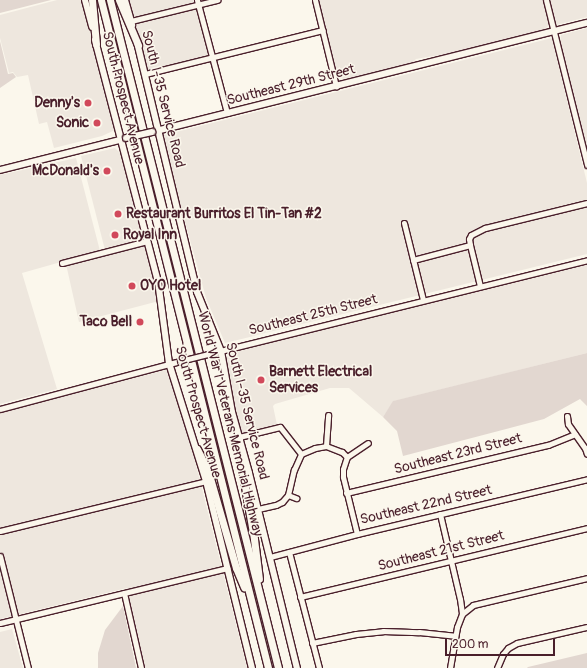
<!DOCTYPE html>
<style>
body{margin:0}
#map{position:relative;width:587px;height:668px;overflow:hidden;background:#fbf7ec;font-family:Pangolin,sans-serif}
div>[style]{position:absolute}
.built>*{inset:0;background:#eee7de}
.green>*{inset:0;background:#e2d7d0}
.roads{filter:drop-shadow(1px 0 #4a1f2b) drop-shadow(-1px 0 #4a1f2b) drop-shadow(0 1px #4a1f2b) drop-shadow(0 -1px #4a1f2b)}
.minor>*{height:5px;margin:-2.5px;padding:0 2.5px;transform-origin:2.5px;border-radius:2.5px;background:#fbf7ec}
.major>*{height:6px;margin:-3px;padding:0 3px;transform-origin:3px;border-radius:3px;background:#fbf7ec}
.highway>*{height:7px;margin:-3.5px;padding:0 3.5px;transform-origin:3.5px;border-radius:3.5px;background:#fbf7ec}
.bridges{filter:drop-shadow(1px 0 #4a1f2b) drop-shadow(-1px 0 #4a1f2b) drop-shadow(0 1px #4a1f2b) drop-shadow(0 -1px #4a1f2b)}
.minor-bridge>*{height:5px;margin:-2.5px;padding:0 2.5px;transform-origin:2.5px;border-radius:2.5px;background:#fbf7ec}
.major-bridge>*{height:6px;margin:-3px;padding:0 3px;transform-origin:3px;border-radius:3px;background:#fbf7ec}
.dots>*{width:11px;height:11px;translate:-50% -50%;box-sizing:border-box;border:2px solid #fbf7ec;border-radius:50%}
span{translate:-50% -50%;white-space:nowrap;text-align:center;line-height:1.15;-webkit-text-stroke:3px #fbf7ec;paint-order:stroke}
.street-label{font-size:14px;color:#4a1f2b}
.poi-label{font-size:14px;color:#4a1f2b;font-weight:700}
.right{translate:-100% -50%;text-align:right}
.left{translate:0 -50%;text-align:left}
.scale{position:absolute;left:445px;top:638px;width:110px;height:18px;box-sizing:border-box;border:2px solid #4a1f2b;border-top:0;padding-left:5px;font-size:12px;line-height:14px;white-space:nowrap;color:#4a1f2b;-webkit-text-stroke:3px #fbf7ec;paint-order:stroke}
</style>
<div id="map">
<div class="built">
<div style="clip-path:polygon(57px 0,83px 0,115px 130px,102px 136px,54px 148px,47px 122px,39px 124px,28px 75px,17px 77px,13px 72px,9px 73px,0 38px,0 15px)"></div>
<div style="clip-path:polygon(127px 0,195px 0,191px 4px,136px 17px,132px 15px)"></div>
<div style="clip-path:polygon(316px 0,544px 0,549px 25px,545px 29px,468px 50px,416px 59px,413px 62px,351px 79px,338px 78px)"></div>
<div style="clip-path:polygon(550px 0,587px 0,587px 17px,556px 25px)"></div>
<div style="clip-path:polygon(193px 8px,197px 9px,209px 57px,148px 70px,146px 68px,136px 27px,136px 23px)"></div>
<div style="clip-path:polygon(587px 28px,587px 149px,560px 44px,561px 35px)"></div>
<div style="clip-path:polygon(552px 38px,587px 183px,587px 254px,225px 343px,206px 298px,176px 189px,164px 135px)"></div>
<div style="clip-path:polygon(115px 148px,121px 154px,144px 240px,105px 250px,81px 156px)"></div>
<div style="clip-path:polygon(76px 158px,100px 251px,22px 273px,57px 389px,0 404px,0 175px)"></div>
<div style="clip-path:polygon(145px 245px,159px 301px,79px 322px,66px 264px)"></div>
<div style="clip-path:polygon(587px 265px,587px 353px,394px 401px,383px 417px,349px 388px,330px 388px,275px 404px,273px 406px,277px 425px,242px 434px,239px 428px,226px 365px,225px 358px,230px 354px,331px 326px,372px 318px)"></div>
<div style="clip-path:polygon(166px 370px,181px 410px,195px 461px,247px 668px,145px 668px,127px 588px,0 619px,0 413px)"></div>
<div style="clip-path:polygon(12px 629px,23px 668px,0 668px,0 632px)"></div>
</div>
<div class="green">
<div style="clip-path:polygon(0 0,51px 0,0 13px)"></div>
<div style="clip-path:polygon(0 41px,8px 74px,13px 73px,16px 77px,0 88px)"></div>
<div style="clip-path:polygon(587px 353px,587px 406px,580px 399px,544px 419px,403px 456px,397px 431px,383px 417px,393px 401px)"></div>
<div style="clip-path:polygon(123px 606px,136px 668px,98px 668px,98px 653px,105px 630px)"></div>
<div style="clip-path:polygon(587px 653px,587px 668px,527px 668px,528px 667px)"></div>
</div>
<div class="roads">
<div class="minor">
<div style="left:197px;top:0;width:117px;rotate:75.1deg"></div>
<div style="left:315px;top:0;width:89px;rotate:76.3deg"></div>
<div style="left:546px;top:0;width:170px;rotate:76deg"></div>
<div style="left:131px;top:21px;width:89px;rotate:-13.7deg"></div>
<div style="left:145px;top:74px;width:183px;rotate:-13.9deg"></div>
<div style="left:404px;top:223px;width:79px;rotate:76.1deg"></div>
<div style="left:470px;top:245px;width:42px;rotate:76.3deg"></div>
<div style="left:413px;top:260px;width:59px;rotate:-14.7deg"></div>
<div style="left:470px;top:245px;width:6px;rotate:-99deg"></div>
<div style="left:469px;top:239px;width:4px;rotate:-63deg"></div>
<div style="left:471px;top:235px;width:16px;rotate:-27deg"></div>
<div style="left:485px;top:228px;width:105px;rotate:-13.8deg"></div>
<div style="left:62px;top:263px;width:88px;rotate:-14.5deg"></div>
<div style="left:208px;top:354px;width:390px;rotate:-13.9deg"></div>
<div style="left:0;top:409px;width:186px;rotate:-14.9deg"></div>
<div style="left:567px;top:416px;width:8px;rotate:83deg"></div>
<div style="left:568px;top:424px;width:29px;rotate:55deg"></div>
<div style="left:585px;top:448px;width:6px;rotate:72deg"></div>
<div style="left:239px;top:437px;width:42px;rotate:-13.7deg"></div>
<div style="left:280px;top:427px;width:34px;rotate:52deg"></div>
<div style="left:326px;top:446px;width:31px;rotate:-86deg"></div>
<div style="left:346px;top:493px;width:208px;rotate:-13.4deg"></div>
<div style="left:548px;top:445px;width:29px;rotate:-22deg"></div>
<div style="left:288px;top:495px;width:9px;rotate:21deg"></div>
<div style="left:258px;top:509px;width:18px;rotate:-13deg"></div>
<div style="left:276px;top:505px;width:7px;rotate:-27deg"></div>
<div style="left:282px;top:502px;width:9px;rotate:-49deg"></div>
<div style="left:288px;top:495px;width:26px;rotate:-77deg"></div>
<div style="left:294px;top:470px;width:17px;rotate:-66deg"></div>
<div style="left:301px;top:454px;width:15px;rotate:-23deg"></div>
<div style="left:315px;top:448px;width:11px;rotate:-10deg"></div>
<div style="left:326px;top:446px;width:17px;rotate:21deg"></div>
<div style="left:342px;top:452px;width:7px;rotate:45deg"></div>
<div style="left:440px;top:514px;width:87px;rotate:76.8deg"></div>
<div style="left:460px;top:599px;width:15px;rotate:82deg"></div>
<div style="left:462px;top:614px;width:14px;rotate:111deg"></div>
<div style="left:457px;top:627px;width:42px;rotate:99.7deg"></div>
<div style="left:0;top:531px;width:212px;rotate:-13.6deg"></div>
<div style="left:357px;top:534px;width:59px;rotate:-103.8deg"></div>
<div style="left:343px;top:477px;width:8px;rotate:-90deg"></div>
<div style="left:343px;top:469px;width:13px;rotate:-72deg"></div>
<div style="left:347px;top:457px;width:25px;rotate:-34deg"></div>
<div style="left:289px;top:552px;width:120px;rotate:75.5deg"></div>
<div style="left:0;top:556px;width:115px;rotate:76deg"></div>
<div style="left:270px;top:557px;width:90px;rotate:-14.8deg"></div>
<div style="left:357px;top:534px;width:236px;rotate:-13.4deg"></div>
<div style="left:124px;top:593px;width:77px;rotate:77.2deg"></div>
<div style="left:300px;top:597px;width:295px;rotate:-13.5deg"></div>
<div style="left:462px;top:614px;width:14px;rotate:-39deg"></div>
<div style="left:473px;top:605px;width:117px;rotate:-13.3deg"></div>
<div style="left:0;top:623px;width:234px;rotate:-13.6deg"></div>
<div style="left:312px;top:643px;width:45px;rotate:-11.6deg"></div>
<div style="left:356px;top:634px;width:27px;rotate:-6deg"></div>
<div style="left:383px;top:631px;width:36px;rotate:2deg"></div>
<div style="left:419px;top:632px;width:36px;rotate:6deg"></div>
<div style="left:497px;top:668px;width:15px;rotate:-67deg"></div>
<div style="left:503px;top:654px;width:8px;rotate:-50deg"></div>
<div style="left:508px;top:648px;width:10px;rotate:-29deg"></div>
<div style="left:517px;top:643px;width:72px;rotate:-12.9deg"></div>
</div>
<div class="major">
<div style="left:85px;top:0;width:28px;rotate:75deg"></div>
<div style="left:125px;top:0;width:26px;rotate:74deg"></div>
<div style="left:95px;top:40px;width:249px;rotate:75.4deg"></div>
<div style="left:158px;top:281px;width:83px;rotate:82.4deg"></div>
<div style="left:169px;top:363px;width:124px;rotate:72.6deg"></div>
<div style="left:206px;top:481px;width:193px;rotate:76.2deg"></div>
<div style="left:137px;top:42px;width:257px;rotate:76.5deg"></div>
<div style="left:197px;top:292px;width:64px;rotate:67.9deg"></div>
<div style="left:221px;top:351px;width:62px;rotate:79.8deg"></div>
<div style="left:232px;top:412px;width:63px;rotate:74.4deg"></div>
<div style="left:249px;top:473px;width:201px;rotate:76.2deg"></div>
<div style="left:156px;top:131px;width:444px;rotate:-14.1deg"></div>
<div style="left:0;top:170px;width:127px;rotate:-14.1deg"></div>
</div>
<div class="highway">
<div style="left:92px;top:0;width:44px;rotate:84.8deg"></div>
<div style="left:101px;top:0;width:689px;rotate:75.96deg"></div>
<div style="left:110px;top:0;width:689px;rotate:75.88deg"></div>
<div style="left:119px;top:0;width:49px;rotate:67.1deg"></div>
<div style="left:239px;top:437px;width:14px;rotate:90deg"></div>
<div style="left:239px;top:451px;width:89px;rotate:80.3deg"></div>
<div style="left:254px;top:539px;width:40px;rotate:82.9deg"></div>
<div style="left:197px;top:449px;width:25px;rotate:63deg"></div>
<div style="left:208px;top:471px;width:101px;rotate:73.9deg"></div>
<div style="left:236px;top:568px;width:21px;rotate:67deg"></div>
</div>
</div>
<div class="bridges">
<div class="minor-bridge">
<div style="left:180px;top:361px;width:29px;rotate:-14deg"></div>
</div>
<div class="major-bridge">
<div style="left:126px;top:138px;width:27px;rotate:-13deg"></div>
</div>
</div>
<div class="dots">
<div style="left:88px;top:103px;background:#d1495b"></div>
<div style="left:97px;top:123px;background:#d1495b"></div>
<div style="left:107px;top:171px;background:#d1495b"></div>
<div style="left:118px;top:214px;background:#d1495b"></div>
<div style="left:115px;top:235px;background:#d1495b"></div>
<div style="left:132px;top:286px;background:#d1495b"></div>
<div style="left:140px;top:322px;background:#d1495b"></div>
<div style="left:261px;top:380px;background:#d1495b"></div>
</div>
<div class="street-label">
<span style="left:291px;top:85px;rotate:-14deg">Southeast 29th Street</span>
<span style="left:123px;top:98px;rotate:76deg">South Prospect Avenue</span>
<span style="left:163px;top:99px;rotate:76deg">South I-35 Service Road</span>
<span style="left:313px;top:315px;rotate:-14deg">Southeast 25th Street</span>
<span style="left:247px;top:411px;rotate:76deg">South I-35 Service Road</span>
<span style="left:198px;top:412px;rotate:74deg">South Prospect Avenue</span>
<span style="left:230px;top:424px;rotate:76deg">World War I Veterans Memorial Highway</span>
<span style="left:458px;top:454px;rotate:-14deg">Southeast 23rd Street</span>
<span style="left:426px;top:505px;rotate:-13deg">Southeast 22nd Street</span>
<span style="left:441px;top:551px;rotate:-14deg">Southeast 21st Street</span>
</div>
<div class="poi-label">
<span class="right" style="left:80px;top:103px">Denny's</span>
<span class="right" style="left:89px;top:123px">Sonic</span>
<span class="right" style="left:99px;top:171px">McDonald's</span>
<span class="left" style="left:126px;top:214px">Restaurant Burritos El Tin-Tan #2</span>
<span class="left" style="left:123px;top:235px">Royal Inn</span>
<span class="left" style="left:140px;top:286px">OYO Hotel</span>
<span class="right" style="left:132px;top:322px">Taco Bell</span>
<span class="left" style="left:269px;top:380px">Barnett Electrical<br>Services</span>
</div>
<div class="scale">200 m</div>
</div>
